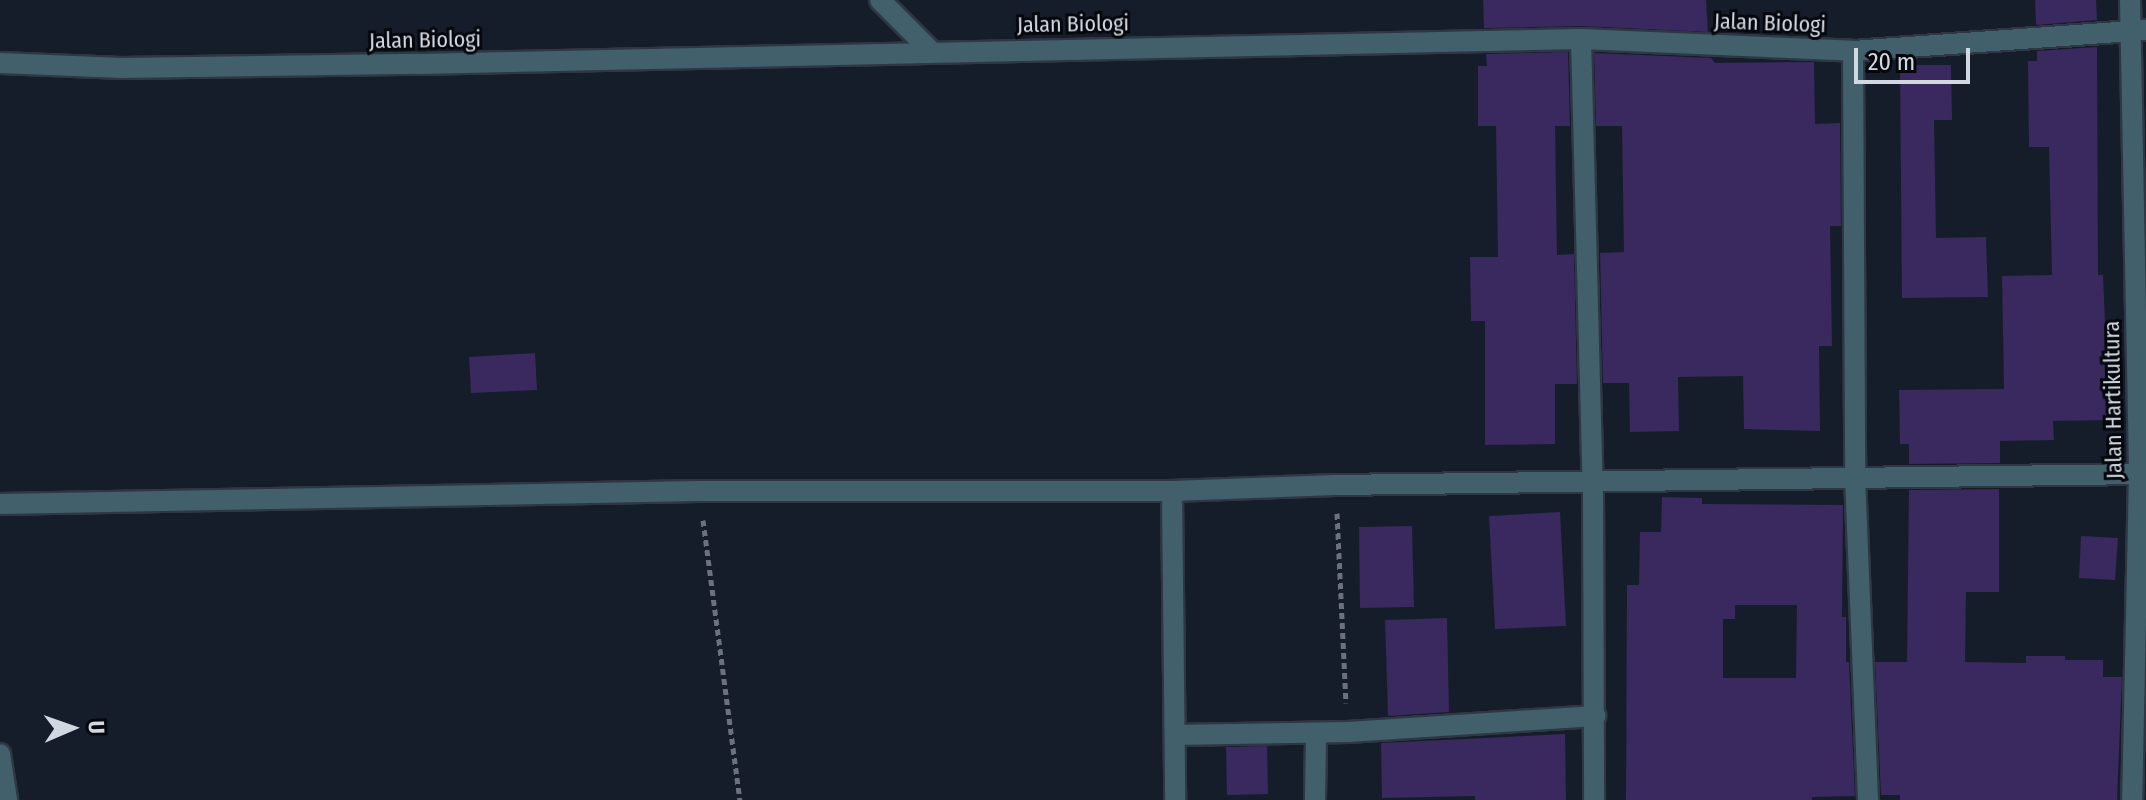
<!DOCTYPE html>
<style>
body{margin:0}
#map{position:relative;width:2146px;height:800px;overflow:hidden;background:#151d2a;font-family:"Fira Sans Condensed",sans-serif}
div>[style]{position:absolute}
.building>*{inset:0;background:#39295e}
.path>*{height:5px;margin-top:-2.5px;transform-origin:0;background:repeating-linear-gradient(90deg,#6b727e 0 6px,transparent 0 10px)}
.roads{filter:drop-shadow(2px 0 #2f3744) drop-shadow(-2px 0 #2f3744) drop-shadow(0 2px #2f3744) drop-shadow(0 -2px #2f3744)}
.minor>*{height:20px;margin:-10px;padding:0 10px;transform-origin:10px;border-radius:10px;background:#425f6c}
span{translate:-50% -50%;white-space:nowrap;text-align:center;line-height:1.15;-webkit-text-stroke:6px #05070d;paint-order:stroke}
.street-label{font-size:22px;color:#d2d8e1}
.north{position:absolute;left:32px;top:688px;width:80px;height:80px;-webkit-text-stroke:6px #05070d;paint-order:stroke;rotate:88deg;font-size:22px;font-weight:700;line-height:32px;text-align:center;color:#d2d8e1}
.north::after{content:'';display:block;margin:auto;width:28px;height:36px;background:#d2d8e1;clip-path:polygon(50% 0,100% 100%,50% 72%,0 100%)}
.scale{position:absolute;left:1854px;top:48px;width:116px;height:36px;box-sizing:border-box;border:4px solid #d2d8e1;border-top:0;padding-left:10px;font-size:24px;line-height:28px;white-space:nowrap;color:#d2d8e1;-webkit-text-stroke:6px #05070d;paint-order:stroke}
</style>
<div id="map">
<div class="building">
<div style="clip-path:polygon(1483px 0,1706px 0,1708px 32px,1581px 26px,1484px 28px)"></div>
<div style="clip-path:polygon(2035px 0,2096px 0,2097px 20px,2036px 25px)"></div>
<div style="clip-path:polygon(2097px 47px,2098px 275px,2103px 275px,2109px 420px,2053px 421px,2054px 440px,2000px 441px,2000px 463px,1909px 464px,1909px 444px,1900px 444px,1899px 390px,2004px 389px,2002px 276px,2052px 275px,2049px 147px,2029px 147px,2028px 61px,2037px 61px,2037px 51px)"></div>
<div style="clip-path:polygon(1568px 52px,1570px 126px,1555px 126px,1557px 255px,1574px 254px,1577px 384px,1555px 384px,1555px 444px,1485px 445px,1485px 321px,1471px 321px,1470px 257px,1498px 257px,1496px 126px,1478px 126px,1478px 66px,1487px 66px,1486px 54px)"></div>
<div style="clip-path:polygon(1594px 53px,1711px 58px,1715px 63px,1814px 62px,1815px 124px,1840px 123px,1841px 226px,1830px 226px,1832px 346px,1819px 346px,1820px 431px,1744px 429px,1743px 376px,1678px 377px,1679px 431px,1630px 432px,1629px 383px,1603px 383px,1600px 253px,1624px 252px,1622px 126px,1596px 126px)"></div>
<div style="clip-path:polygon(1900px 65px,1951px 65px,1952px 120px,1934px 120px,1936px 238px,1986px 237px,1988px 297px,1902px 298px)"></div>
<div style="clip-path:polygon(535px 353px,537px 390px,471px 393px,469px 357px)"></div>
<div style="clip-path:polygon(1999px 489px,1999px 592px,1966px 592px,1965px 662px,2026px 663px,2026px 656px,2065px 656px,2065px 660px,2103px 660px,2103px 677px,2122px 677px,2117px 800px,1900px 800px,1900px 795px,1881px 795px,1875px 662px,1907px 662px,1909px 490px)"></div>
<div style="clip-path:polygon(evenodd,1662px 497px,1702px 498px,1702px 504px,1843px 505px,1842px 617px,1846px 617px,1846px 662px,1849px 662px,1855px 796px,1812px 797px,1812px 800px,1626px 800px,1627px 585px,1639px 585px,1640px 532px,1661px 532px,1662px 497px,1735px 605px,1797px 605px,1796px 678px,1723px 678px,1723px 619px,1735px 619px,1735px 605px)"></div>
<div style="clip-path:polygon(1560px 512px,1566px 626px,1495px 629px,1489px 516px)"></div>
<div style="clip-path:polygon(1412px 526px,1414px 607px,1360px 608px,1359px 527px)"></div>
<div style="clip-path:polygon(2081px 536px,2118px 538px,2115px 580px,2079px 578px)"></div>
<div style="clip-path:polygon(1447px 618px,1449px 712px,1388px 716px,1385px 620px)"></div>
<div style="clip-path:polygon(1565px 734px,1566px 800px,1475px 800px,1475px 796px,1382px 798px,1381px 743px)"></div>
<div style="clip-path:polygon(1267px 746px,1268px 794px,1227px 795px,1226px 747px)"></div>
</div>
<div class="path">
<div style="left:1337px;top:513px;width:190px;rotate:87.3deg"></div>
<div style="left:703px;top:520px;width:282px;rotate:82.5deg"></div>
</div>
<div class="roads">
<div class="minor">
<div style="left:880px;top:0;width:72px;rotate:45deg"></div>
<div style="left:2130px;top:0;width:474px;rotate:88.9deg"></div>
<div style="left:2139px;top:474px;width:326px;rotate:91.2deg"></div>
<div style="left:1581px;top:39px;width:444px;rotate:88.5deg"></div>
<div style="left:1593px;top:483px;width:317px;rotate:89.8deg"></div>
<div style="left:1853px;top:51px;width:425px;rotate:89.7deg"></div>
<div style="left:1855px;top:476px;width:324px;rotate:87.7deg"></div>
<div style="left:0;top:63px;width:122px;rotate:2.3deg"></div>
<div style="left:122px;top:68px;width:296px;rotate:-0.8deg"></div>
<div style="left:418px;top:64px;width:1163px;rotate:-1.23deg"></div>
<div style="left:1581px;top:39px;width:272px;rotate:2.5deg"></div>
<div style="left:1853px;top:51px;width:294px;rotate:-4.1deg"></div>
<div style="left:1172px;top:491px;width:309px;rotate:89.4deg"></div>
<div style="left:0;top:504px;width:699px;rotate:-1.07deg"></div>
<div style="left:699px;top:491px;width:473px"></div>
<div style="left:1172px;top:491px;width:163px;rotate:-2.1deg"></div>
<div style="left:1335px;top:485px;width:811px;rotate:-0.78deg"></div>
<div style="left:1175px;top:735px;width:173px;rotate:-1deg"></div>
<div style="left:1348px;top:732px;width:248px;rotate:-3.7deg"></div>
<div style="left:0;top:754px;width:47px;rotate:81.3deg"></div>
<div style="left:1315px;top:800px;width:67px;rotate:-89.1deg"></div>
</div>
</div>
<div class="street-label">
<span style="left:1770px;top:23px;rotate:2deg">Jalan Biologi</span>
<span style="left:1073px;top:24px;rotate:-1deg">Jalan Biologi</span>
<span style="left:425px;top:40px;rotate:-1deg">Jalan Biologi</span>
<span style="left:2113px;top:400px;rotate:-91deg">Jalan Hartikultura</span>
</div>
<div class="north">U</div>
<div class="scale">20 m</div>
</div>
